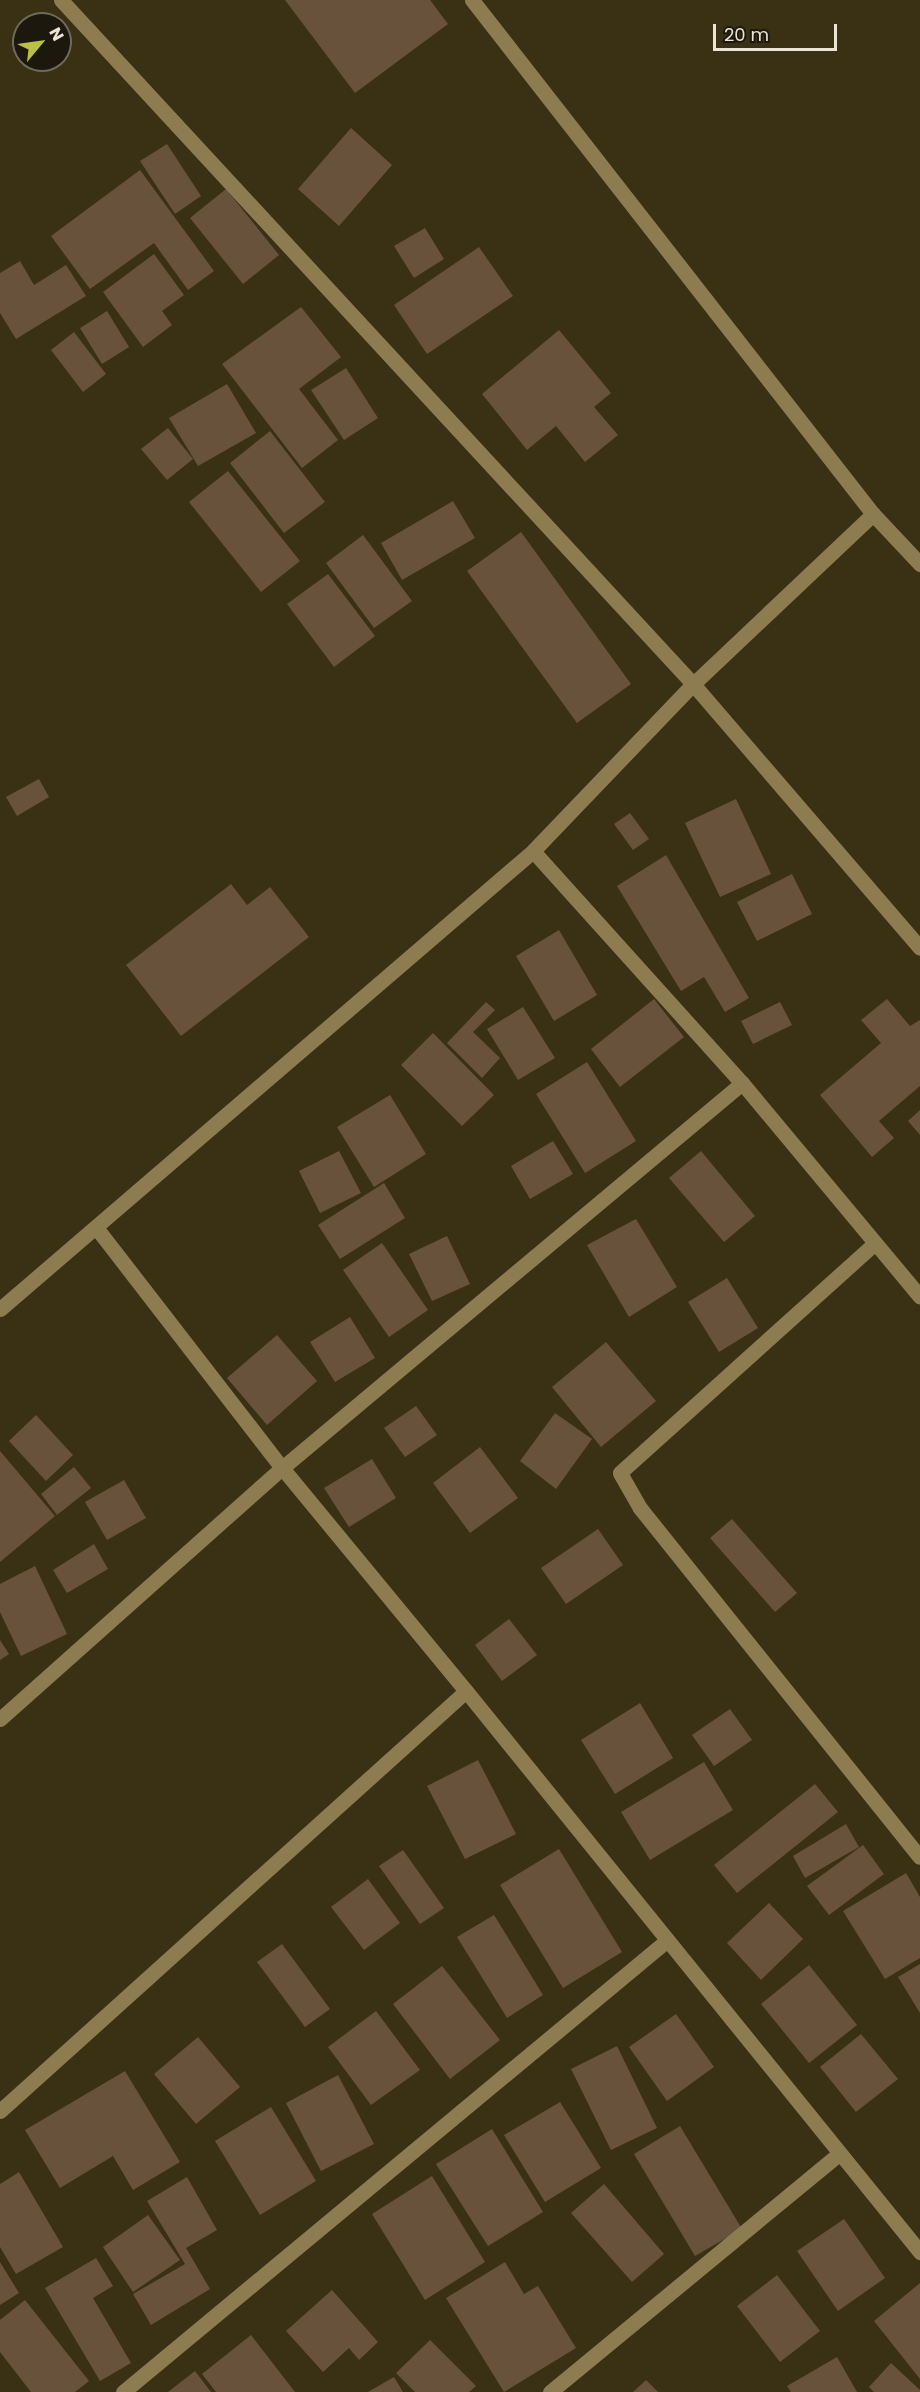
<!DOCTYPE html>
<style>
body{margin:0}
#map{position:relative;width:920px;height:2392px;overflow:hidden;background:#3a3014;font-family:Poppins,sans-serif}
div>[style]{position:absolute}
.building>*{inset:0;background:#69523c}
.minor>*{height:15px;margin:-7.5px;padding:0 7.5px;transform-origin:7.5px;border-radius:7.5px;background:#8e7c51}
span{translate:-50% -50%;white-space:nowrap;text-align:center;line-height:1.15;-webkit-text-stroke:6px #1d180d;paint-order:stroke}
.north{position:absolute;left:12px;top:12px;width:60px;height:60px;box-sizing:border-box;background:#1d180d;border:2px solid #6f6a5d;border-radius:50%;rotate:61deg;font-size:16px;font-weight:700;line-height:24px;text-align:center;color:#ebe5d5}
.north::after{content:'';display:block;margin:auto;width:21px;height:27px;background:#b9c046;clip-path:polygon(50% 0,100% 100%,50% 72%,0 100%)}
.scale{position:absolute;left:713px;top:24px;width:124px;height:27px;box-sizing:border-box;border:3px solid #ebe5d5;border-top:0;padding-left:8px;font-size:18px;line-height:21px;white-space:nowrap;color:#ebe5d5;-webkit-text-stroke:4px #1d180d;paint-order:stroke}
</style>
<div id="map">
<div class="building">
<div style="clip-path:polygon(285px 0,430px 0,448px 24px,355px 93px)"></div>
<div style="clip-path:polygon(351px 128px,392px 165px,339px 226px,298px 189px)"></div>
<div style="clip-path:polygon(167px 144px,201px 196px,175px 214px,140px 161px)"></div>
<div style="clip-path:polygon(140px 170px,214px 271px,188px 290px,154px 243px,90px 289px,51px 236px)"></div>
<div style="clip-path:polygon(226px 189px,279px 255px,243px 284px,190px 218px)"></div>
<div style="clip-path:polygon(425px 228px,444px 259px,414px 278px,394px 246px)"></div>
<div style="clip-path:polygon(479px 247px,513px 296px,427px 354px,394px 305px)"></div>
<div style="clip-path:polygon(154px 254px,184px 295px,162px 311px,172px 325px,143px 347px,103px 292px)"></div>
<div style="clip-path:polygon(20px 261px,34px 285px,66px 265px,86px 296px,16px 339px,0 313px,0 273px)"></div>
<div style="clip-path:polygon(301px 307px,341px 357px,299px 389px,338px 440px,302px 468px,222px 364px)"></div>
<div style="clip-path:polygon(107px 311px,129px 347px,102px 364px,80px 328px)"></div>
<div style="clip-path:polygon(559px 330px,611px 393px,594px 407px,618px 435px,585px 462px,556px 426px,527px 450px,482px 394px)"></div>
<div style="clip-path:polygon(74px 332px,106px 374px,83px 392px,51px 350px)"></div>
<div style="clip-path:polygon(346px 368px,378px 418px,344px 440px,311px 390px)"></div>
<div style="clip-path:polygon(227px 384px,256px 433px,198px 466px,169px 418px)"></div>
<div style="clip-path:polygon(168px 428px,193px 459px,167px 480px,141px 449px)"></div>
<div style="clip-path:polygon(270px 431px,325px 502px,284px 533px,230px 463px)"></div>
<div style="clip-path:polygon(228px 471px,300px 561px,261px 592px,189px 502px)"></div>
<div style="clip-path:polygon(453px 501px,475px 538px,402px 580px,381px 543px)"></div>
<div style="clip-path:polygon(521px 532px,631px 684px,577px 723px,467px 571px)"></div>
<div style="clip-path:polygon(363px 535px,412px 601px,374px 628px,326px 563px)"></div>
<div style="clip-path:polygon(328px 574px,375px 636px,334px 667px,287px 604px)"></div>
<div style="clip-path:polygon(39px 779px,49px 797px,17px 816px,6px 797px)"></div>
<div style="clip-path:polygon(736px 799px,771px 874px,720px 897px,685px 823px)"></div>
<div style="clip-path:polygon(630px 813px,649px 839px,633px 850px,614px 824px)"></div>
<div style="clip-path:polygon(666px 855px,749px 998px,725px 1012px,704px 977px,681px 991px,617px 886px)"></div>
<div style="clip-path:polygon(792px 874px,812px 914px,757px 941px,737px 902px)"></div>
<div style="clip-path:polygon(231px 884px,247px 905px,270px 887px,309px 937px,181px 1036px,126px 965px)"></div>
<div style="clip-path:polygon(559px 930px,597px 995px,554px 1021px,516px 956px)"></div>
<div style="clip-path:polygon(654px 999px,684px 1037px,620px 1087px,591px 1049px)"></div>
<div style="clip-path:polygon(887px 999px,910px 1026px,920px 1020px,920px 1086px,879px 1121px,894px 1138px,872px 1157px,820px 1095px,881px 1043px,861px 1020px)"></div>
<div style="clip-path:polygon(486px 1002px,495px 1010px,473px 1032px,500px 1058px,482px 1078px,447px 1043px)"></div>
<div style="clip-path:polygon(780px 1002px,792px 1025px,753px 1044px,741px 1021px)"></div>
<div style="clip-path:polygon(523px 1007px,555px 1058px,518px 1080px,487px 1029px)"></div>
<div style="clip-path:polygon(433px 1033px,494px 1095px,462px 1126px,401px 1065px)"></div>
<div style="clip-path:polygon(587px 1062px,636px 1141px,585px 1173px,536px 1094px)"></div>
<div style="clip-path:polygon(390px 1095px,426px 1154px,374px 1187px,337px 1127px)"></div>
<div style="clip-path:polygon(920px 1110px,920px 1135px,908px 1121px)"></div>
<div style="clip-path:polygon(553px 1141px,573px 1174px,530px 1199px,511px 1166px)"></div>
<div style="clip-path:polygon(339px 1151px,361px 1193px,320px 1213px,299px 1171px)"></div>
<div style="clip-path:polygon(701px 1151px,755px 1216px,724px 1242px,669px 1178px)"></div>
<div style="clip-path:polygon(384px 1183px,405px 1218px,340px 1259px,318px 1225px)"></div>
<div style="clip-path:polygon(636px 1219px,677px 1287px,629px 1317px,587px 1245px)"></div>
<div style="clip-path:polygon(447px 1236px,470px 1284px,432px 1301px,409px 1254px)"></div>
<div style="clip-path:polygon(382px 1243px,428px 1310px,389px 1337px,343px 1270px)"></div>
<div style="clip-path:polygon(727px 1278px,758px 1328px,719px 1352px,688px 1302px)"></div>
<div style="clip-path:polygon(350px 1317px,375px 1358px,335px 1382px,310px 1342px)"></div>
<div style="clip-path:polygon(277px 1335px,317px 1381px,267px 1425px,227px 1378px)"></div>
<div style="clip-path:polygon(606px 1342px,656px 1401px,601px 1447px,552px 1387px)"></div>
<div style="clip-path:polygon(416px 1406px,437px 1435px,405px 1457px,384px 1428px)"></div>
<div style="clip-path:polygon(555px 1413px,592px 1439px,556px 1489px,520px 1461px)"></div>
<div style="clip-path:polygon(36px 1415px,73px 1455px,46px 1481px,9px 1441px)"></div>
<div style="clip-path:polygon(480px 1447px,518px 1498px,470px 1533px,433px 1483px)"></div>
<div style="clip-path:polygon(0 1451px,55px 1516px,0 1562px)"></div>
<div style="clip-path:polygon(372px 1459px,396px 1498px,349px 1527px,324px 1488px)"></div>
<div style="clip-path:polygon(74px 1467px,91px 1488px,57px 1515px,41px 1494px)"></div>
<div style="clip-path:polygon(124px 1480px,146px 1518px,107px 1540px,85px 1502px)"></div>
<div style="clip-path:polygon(732px 1519px,797px 1593px,775px 1612px,710px 1538px)"></div>
<div style="clip-path:polygon(598px 1529px,623px 1565px,566px 1604px,541px 1568px)"></div>
<div style="clip-path:polygon(94px 1544px,108px 1569px,67px 1593px,53px 1570px)"></div>
<div style="clip-path:polygon(35px 1566px,67px 1634px,21px 1656px,0 1612px,0 1584px)"></div>
<div style="clip-path:polygon(509px 1619px,537px 1655px,502px 1681px,475px 1645px)"></div>
<div style="clip-path:polygon(0 1640px,9px 1654px,0 1660px)"></div>
<div style="clip-path:polygon(640px 1703px,673px 1758px,615px 1794px,581px 1740px)"></div>
<div style="clip-path:polygon(730px 1709px,752px 1740px,714px 1766px,692px 1735px)"></div>
<div style="clip-path:polygon(478px 1760px,516px 1834px,465px 1859px,427px 1786px)"></div>
<div style="clip-path:polygon(704px 1762px,733px 1810px,650px 1860px,621px 1812px)"></div>
<div style="clip-path:polygon(815px 1784px,838px 1812px,737px 1893px,714px 1865px)"></div>
<div style="clip-path:polygon(846px 1824px,859px 1847px,805px 1878px,793px 1856px)"></div>
<div style="clip-path:polygon(863px 1845px,884px 1874px,829px 1915px,807px 1886px)"></div>
<div style="clip-path:polygon(559px 1849px,622px 1952px,563px 1988px,500px 1885px)"></div>
<div style="clip-path:polygon(403px 1850px,444px 1908px,420px 1924px,379px 1866px)"></div>
<div style="clip-path:polygon(906px 1873px,920px 1897px,920px 1958px,885px 1979px,843px 1911px)"></div>
<div style="clip-path:polygon(368px 1879px,400px 1923px,364px 1950px,331px 1907px)"></div>
<div style="clip-path:polygon(769px 1903px,803px 1939px,761px 1980px,727px 1943px)"></div>
<div style="clip-path:polygon(494px 1915px,543px 1995px,507px 2018px,457px 1937px)"></div>
<div style="clip-path:polygon(282px 1944px,330px 2009px,305px 2027px,257px 1962px)"></div>
<div style="clip-path:polygon(920px 1964px,920px 2013px,898px 1977px)"></div>
<div style="clip-path:polygon(809px 1965px,857px 2025px,809px 2063px,761px 2004px)"></div>
<div style="clip-path:polygon(442px 1966px,500px 2040px,450px 2079px,393px 2004px)"></div>
<div style="clip-path:polygon(376px 2011px,420px 2070px,371px 2105px,328px 2047px)"></div>
<div style="clip-path:polygon(676px 2014px,714px 2067px,667px 2101px,629px 2047px)"></div>
<div style="clip-path:polygon(861px 2034px,898px 2079px,856px 2112px,820px 2067px)"></div>
<div style="clip-path:polygon(198px 2037px,240px 2087px,196px 2124px,154px 2074px)"></div>
<div style="clip-path:polygon(617px 2046px,657px 2128px,611px 2150px,571px 2069px)"></div>
<div style="clip-path:polygon(125px 2071px,180px 2162px,133px 2190px,113px 2156px,60px 2188px,25px 2130px)"></div>
<div style="clip-path:polygon(338px 2075px,374px 2144px,321px 2171px,286px 2103px)"></div>
<div style="clip-path:polygon(560px 2102px,601px 2168px,545px 2202px,504px 2135px)"></div>
<div style="clip-path:polygon(271px 2107px,316px 2181px,260px 2215px,215px 2141px)"></div>
<div style="clip-path:polygon(680px 2126px,742px 2229px,695px 2256px,634px 2154px)"></div>
<div style="clip-path:polygon(492px 2129px,543px 2212px,488px 2246px,436px 2164px)"></div>
<div style="clip-path:polygon(19px 2172px,63px 2247px,16px 2274px,0 2247px,0 2184px)"></div>
<div style="clip-path:polygon(432px 2176px,485px 2262px,425px 2300px,372px 2214px)"></div>
<div style="clip-path:polygon(187px 2177px,217px 2230px,186px 2248px,210px 2289px,151px 2325px,133px 2294px,185px 2264px,147px 2201px)"></div>
<div style="clip-path:polygon(604px 2184px,664px 2254px,632px 2282px,571px 2213px)"></div>
<div style="clip-path:polygon(148px 2215px,180px 2260px,133px 2292px,103px 2247px)"></div>
<div style="clip-path:polygon(844px 2219px,885px 2278px,838px 2311px,797px 2251px)"></div>
<div style="clip-path:polygon(96px 2258px,113px 2286px,93px 2298px,131px 2363px,100px 2381px,45px 2288px)"></div>
<div style="clip-path:polygon(0 2262px,19px 2293px,0 2305px)"></div>
<div style="clip-path:polygon(505px 2262px,524px 2294px,538px 2286px,576px 2348px,504px 2392px,446px 2298px)"></div>
<div style="clip-path:polygon(777px 2275px,820px 2331px,780px 2362px,737px 2306px)"></div>
<div style="clip-path:polygon(920px 2283px,920px 2379px,874px 2321px)"></div>
<div style="clip-path:polygon(332px 2290px,378px 2342px,359px 2360px,349px 2348px,323px 2372px,286px 2331px)"></div>
<div style="clip-path:polygon(25px 2300px,89px 2381px,75px 2392px,31px 2392px,0 2352px,0 2320px)"></div>
<div style="clip-path:polygon(251px 2335px,295px 2392px,216px 2392px,202px 2374px)"></div>
<div style="clip-path:polygon(430px 2340px,476px 2386px,469px 2392px,415px 2392px,396px 2373px)"></div>
<div style="clip-path:polygon(837px 2357px,857px 2392px,791px 2392px,787px 2386px)"></div>
<div style="clip-path:polygon(891px 2363px,920px 2390px,920px 2392px,874px 2392px,869px 2387px)"></div>
<div style="clip-path:polygon(195px 2371px,211px 2392px,168px 2392px)"></div>
<div style="clip-path:polygon(394px 2377px,403px 2392px,368px 2392px)"></div>
<div style="clip-path:polygon(646px 2380px,658px 2392px,633px 2392px)"></div>
</div>
<div class="minor">
<div style="left:61px;top:0;width:931px;rotate:47.26deg"></div>
<div style="left:693px;top:684px;width:348px;rotate:49.3deg"></div>
<div style="left:472px;top:0;width:652px;rotate:52.04deg"></div>
<div style="left:873px;top:514px;width:248px;rotate:136.6deg"></div>
<div style="left:693px;top:684px;width:231px;rotate:133.8deg"></div>
<div style="left:873px;top:514px;width:69px;rotate:46.8deg"></div>
<div style="left:875px;top:1243px;width:343px;rotate:138deg"></div>
<div style="left:620px;top:1473px;width:40px;rotate:60.3deg"></div>
<div style="left:640px;top:1508px;width:447px;rotate:51.3deg"></div>
<div style="left:0;top:1309px;width:703px;rotate:-40.67deg"></div>
<div style="left:533px;top:851px;width:312px;rotate:48deg"></div>
<div style="left:742px;top:1083px;width:278px;rotate:50.2deg"></div>
<div style="left:466px;top:1691px;width:289px;rotate:-129.5deg"></div>
<div style="left:282px;top:1468px;width:600px;rotate:-39.93deg"></div>
<div style="left:0;top:1719px;width:378px;rotate:-41.7deg"></div>
<div style="left:282px;top:1468px;width:304px;rotate:-127.7deg"></div>
<div style="left:0;top:2111px;width:627px;rotate:-42.03deg"></div>
<div style="left:466px;top:1691px;width:722px;rotate:51.02deg"></div>
<div style="left:123px;top:2392px;width:704px;rotate:-39.7deg"></div>
<div style="left:550px;top:2392px;width:374px;rotate:-39.5deg"></div>
</div>
<div class="north">N</div>
<div class="scale">20 m</div>
</div>
